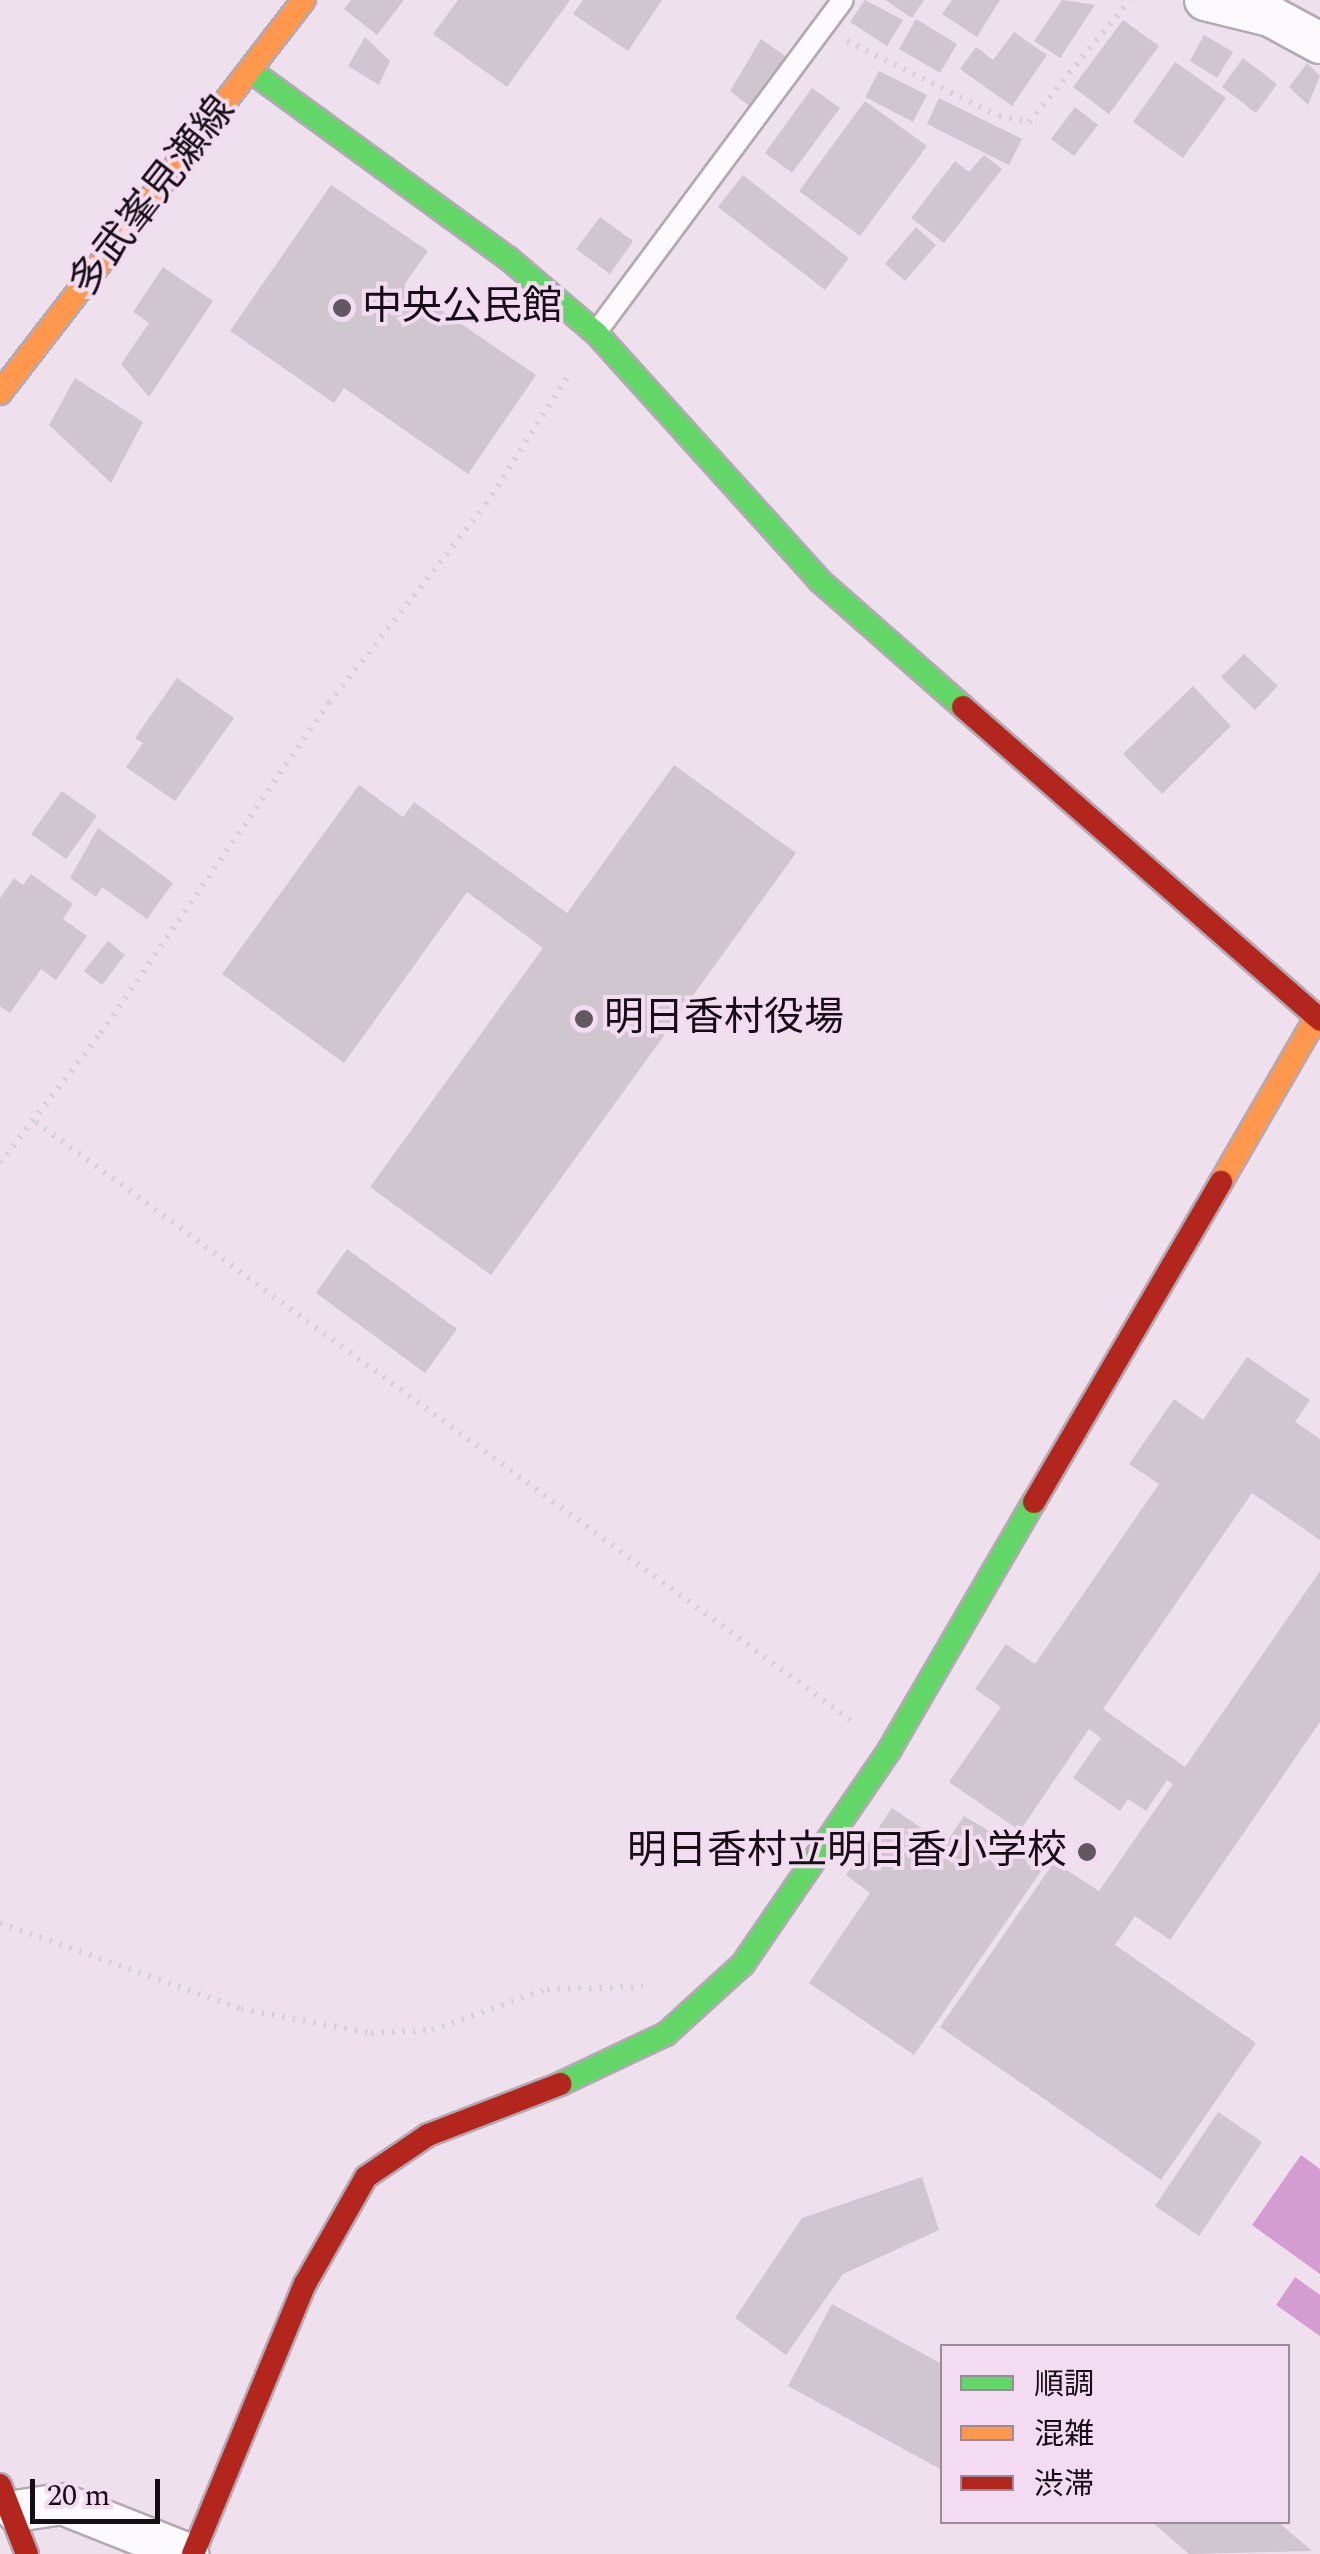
<!DOCTYPE html>
<meta charset="utf-8">
<style>
body{margin:0}
#map{position:relative;width:1320px;height:2554px;overflow:hidden;background:#eee1ed;font-family:Spectral,"Noto Sans JP",serif}
div>[style]{position:absolute}
.water>*{inset:0;background:#d39dd2}
.building>*{inset:0;background:#d0c6cf}
.path>*{height:6px;margin-top:-3px;transform-origin:0;background:repeating-linear-gradient(90deg,#d5d1d5 0 2.5px,transparent 0 10.5px)}
.roads{filter:drop-shadow(2px 0 #b3a9b2) drop-shadow(-2px 0 #b3a9b2) drop-shadow(0 2px #b3a9b2) drop-shadow(0 -2px #b3a9b2)}
.lane>*{height:20px;margin:-10px;padding:0 10px;transform-origin:10px;border-radius:10px;background:#fcfafc}
.street>*{height:40px;margin:-20px;padding:0 20px;transform-origin:20px;border-radius:20px;background:#fcfafc}
.fast>*{height:22px;margin:-11px;padding:0 11px;transform-origin:11px;border-radius:11px;background:#63d668}
.slow>*{height:22px;margin:-11px;padding:0 11px;transform-origin:11px;border-radius:11px;background:#ff974d}
.jam>*{height:22px;margin:-11px;padding:0 11px;transform-origin:11px;border-radius:11px;background:#b3261e}
.dots>*{width:28px;height:28px;translate:-50% -50%;box-sizing:border-box;border:5px solid #f3dcf2;border-radius:50%}
span{translate:-50% -50%;white-space:nowrap;text-align:center;line-height:1.15;-webkit-text-stroke:8px #f3dcf2;paint-order:stroke}
.street-label{font-size:40px;color:#150e15}
.poi-label{font-size:40px;color:#150e15}
.left{translate:0 -50%;text-align:left}
.right{translate:-100% -50%;text-align:right}
.legend{position:absolute;left:940px;top:2344px;width:350px;height:180px;box-sizing:border-box;background:#f3dcf2;border:2px solid #9a8a9a;margin:0;padding:12px 18px;list-style:none;font-size:30px;color:#150e15}
.legend li{display:flex;align-items:center;gap:20px;height:50px}
.legend b{width:50px;border:2px solid #9a8a9a}
.scale{position:absolute;left:30px;top:2479px;width:130px;height:45px;box-sizing:border-box;border:5px solid #150e15;border-top:0;padding-left:12px;font-size:30px;line-height:35px;white-space:nowrap;color:#150e15;-webkit-text-stroke:8px #f3dcf2;paint-order:stroke}
</style>
<div id="map">
<div class="water">
<div style="clip-path:polygon(1301px 2155px,1320px 2169px,1320px 2274px,1252px 2225px)"></div>
<div style="clip-path:polygon(1295px 2277px,1320px 2295px,1320px 2336px,1276px 2305px)"></div>
</div>
<div class="building">
<div style="clip-path:polygon(351px 0,404px 0,377px 35px,344px 9px)"></div>
<div style="clip-path:polygon(458px 0,570px 0,507px 87px,433px 34px)"></div>
<div style="clip-path:polygon(583px 0,662px 0,628px 51px,573px 14px)"></div>
<div style="clip-path:polygon(865px 0,903px 20px,887px 46px,850px 22px)"></div>
<div style="clip-path:polygon(885px 0,924px 0,912px 18px)"></div>
<div style="clip-path:polygon(952px 0,1000px 0,977px 37px,942px 14px)"></div>
<div style="clip-path:polygon(1062px 0,1095px 5px,1060px 58px,1034px 41px)"></div>
<div style="clip-path:polygon(916px 19px,957px 44px,940px 73px,899px 49px)"></div>
<div style="clip-path:polygon(1123px 20px,1159px 46px,1109px 114px,1073px 87px)"></div>
<div style="clip-path:polygon(1014px 32px,1047px 55px,1012px 106px,960px 69px,976px 47px,993px 60px)"></div>
<div style="clip-path:polygon(1204px 35px,1233px 52px,1217px 78px,1190px 61px)"></div>
<div style="clip-path:polygon(365px 37px,390px 61px,379px 85px,348px 66px)"></div>
<div style="clip-path:polygon(761px 39px,788px 58px,752px 108px,730px 91px)"></div>
<div style="clip-path:polygon(1243px 58px,1277px 84px,1256px 113px,1222px 87px)"></div>
<div style="clip-path:polygon(1175px 62px,1226px 98px,1183px 158px,1133px 122px)"></div>
<div style="clip-path:polygon(1307px 63px,1320px 76px,1308px 105px,1289px 87px)"></div>
<div style="clip-path:polygon(879px 71px,927px 95px,913px 122px,865px 97px)"></div>
<div style="clip-path:polygon(812px 88px,840px 108px,792px 173px,765px 153px)"></div>
<div style="clip-path:polygon(939px 98px,1022px 139px,1009px 165px,927px 124px)"></div>
<div style="clip-path:polygon(865px 101px,927px 146px,860px 236px,799px 191px)"></div>
<div style="clip-path:polygon(1075px 107px,1098px 125px,1074px 156px,1051px 139px)"></div>
<div style="clip-path:polygon(984px 155px,1002px 169px,944px 243px,911px 218px,955px 161px,969px 172px)"></div>
<div style="clip-path:polygon(743px 175px,849px 258px,825px 290px,718px 207px)"></div>
<div style="clip-path:polygon(331px 185px,428px 251px,404px 285px,536px 375px,468px 474px,344px 388px,334px 403px,230px 331px)"></div>
<div style="clip-path:polygon(600px 217px,633px 241px,610px 274px,576px 249px)"></div>
<div style="clip-path:polygon(916px 227px,936px 245px,905px 281px,885px 264px)"></div>
<div style="clip-path:polygon(163px 267px,213px 301px,149px 397px,121px 364px,149px 323px,133px 312px)"></div>
<div style="clip-path:polygon(75px 378px,143px 422px,111px 483px,49px 425px)"></div>
<div style="clip-path:polygon(1244px 654px,1278px 686px,1255px 710px,1221px 677px)"></div>
<div style="clip-path:polygon(177px 678px,234px 718px,175px 801px,126px 767px,143px 743px,135px 738px)"></div>
<div style="clip-path:polygon(1193px 686px,1231px 726px,1162px 794px,1123px 754px)"></div>
<div style="clip-path:polygon(674px 765px,796px 853px,491px 1275px,370px 1187px,543px 948px,467px 892px,344px 1063px,222px 974px,359px 785px,403px 817px,414px 802px,567px 913px)"></div>
<div style="clip-path:polygon(62px 791px,97px 816px,66px 859px,31px 834px)"></div>
<div style="clip-path:polygon(98px 828px,173px 883px,147px 919px,102px 887px,96px 897px,70px 878px)"></div>
<div style="clip-path:polygon(31px 874px,73px 904px,63px 919px,87px 936px,56px 980px,41px 969px,10px 1013px,0 1006px,0 898px,14px 878px,23px 885px)"></div>
<div style="clip-path:polygon(108px 941px,125px 955px,102px 985px,84px 971px)"></div>
<div style="clip-path:polygon(347px 1249px,457px 1329px,425px 1373px,316px 1293px)"></div>
<div style="clip-path:polygon(1247px 1357px,1310px 1400px,1295px 1422px,1320px 1439px,1320px 1540px,1252px 1493px,1103px 1709px,1185px 1767px,1320px 1571px,1320px 1722px,1170px 1940px,1135px 1916px,1115px 1945px,1256px 2043px,1161px 2180px,940px 2027px,1054px 1862px,1099px 1891px,1173px 1784px,1167px 1780px,1146px 1811px,1128px 1799px,1120px 1811px,1073px 1778px,1101px 1738px,1089px 1729px,1020px 1831px,949px 1782px,1001px 1707px,975px 1689px,1006px 1644px,1035px 1664px,1159px 1484px,1129px 1464px,1174px 1399px,1203px 1420px)"></div>
<div style="clip-path:polygon(892px 1808px,945px 1844px,964px 1816px,1046px 1864px,914px 2055px,809px 1983px,870px 1893px,846px 1875px)"></div>
<div style="clip-path:polygon(1218px 2112px,1262px 2142px,1199px 2236px,1155px 2206px)"></div>
<div style="clip-path:polygon(922px 2177px,939px 2230px,843px 2274px,786px 2355px,735px 2318px,802px 2218px)"></div>
<div style="clip-path:polygon(832px 2304px,942px 2364px,942px 2470px,788px 2386px)"></div>
<div style="clip-path:polygon(1152px 2522px,1278px 2522px,1312px 2551px,1189px 2554px)"></div>
</div>
<div class="path">
<div style="left:847px;top:41px;width:169px;rotate:26.3deg"></div>
<div style="left:999px;top:116px;width:31px;rotate:11deg"></div>
<div style="left:1029px;top:122px;width:158px;rotate:-50.4deg"></div>
<div style="left:36px;top:1122px;width:1014px;rotate:36.29deg"></div>
<div style="left:0;top:1163px;width:165px;rotate:-52.2deg"></div>
<div style="left:101px;top:1033px;width:401px;rotate:-55.4deg"></div>
<div style="left:329px;top:703px;width:253px;rotate:-51.7deg"></div>
<div style="left:486px;top:504px;width:152px;rotate:-57.4deg"></div>
<div style="left:0;top:1923px;width:256px;rotate:19.6deg"></div>
<div style="left:241px;top:2009px;width:132px;rotate:10.5deg"></div>
<div style="left:371px;top:2033px;width:61px;rotate:-2.8deg"></div>
<div style="left:432px;top:2030px;width:122px;rotate:-19.6deg"></div>
<div style="left:547px;top:1989px;width:96px;rotate:-1.2deg"></div>
</div>
<div class="roads">
<div class="lane">
<div style="left:597px;top:331px;width:412px;rotate:-53.4deg"></div>
</div>
<div class="street">
<div style="left:1205px;top:0;width:67px;rotate:13.8deg"></div>
<div style="left:1270px;top:16px;width:57px;rotate:28.4deg"></div>
<div style="left:16px;top:2511px;width:47px;rotate:-8.7deg"></div>
<div style="left:62px;top:2504px;width:136px;rotate:21.6deg"></div>
</div>
<div class="fast">
<div style="left:251px;top:71px;width:319px;rotate:36.1deg"></div>
<div style="left:509px;top:259px;width:114px;rotate:40.4deg"></div>
<div style="left:596px;top:333px;width:334px;rotate:47.9deg"></div>
<div style="left:820px;top:581px;width:191px;rotate:41.4deg"></div>
<div style="left:560px;top:2084px;width:117px;rotate:-25.3deg"></div>
<div style="left:666px;top:2034px;width:104px;rotate:-42.3deg"></div>
<div style="left:743px;top:1964px;width:260px;rotate:-55.6deg"></div>
<div style="left:890px;top:1749px;width:286px;rotate:-59.8deg"></div>
</div>
<div class="slow">
<div style="left:0;top:393px;width:497px;rotate:-52.3deg"></div>
<div style="left:1221px;top:1182px;width:190px;rotate:-59.9deg"></div>
</div>
<div class="jam">
<div style="left:963px;top:707px;width:475px;rotate:41.2deg"></div>
<div style="left:1034px;top:1502px;width:371px;rotate:-59.7deg"></div>
<div style="left:0;top:2485px;width:74px;rotate:68.6deg"></div>
<div style="left:193px;top:2554px;width:292px;rotate:-67.5deg"></div>
<div style="left:305px;top:2284px;width:123px;rotate:-60.3deg"></div>
<div style="left:366px;top:2177px;width:75px;rotate:-34.1deg"></div>
<div style="left:428px;top:2135px;width:142px;rotate:-21.1deg"></div>
</div>
</div>
<div class="dots">
<div style="left:342px;top:308px;background:#615861"></div>
<div style="left:584px;top:1019px;background:#615861"></div>
<div style="left:1087px;top:1852px;background:#615861"></div>
</div>
<div class="street-label">
<span style="left:153px;top:197px;rotate:-52deg">多武峯見瀬線</span>
</div>
<div class="poi-label">
<span class="left" style="left:362px;top:308px">中央公民館</span>
<span class="left" style="left:604px;top:1019px">明日香村役場</span>
<span class="right" style="left:1067px;top:1852px">明日香村立明日香小学校</span>
</div>
<ul class="legend">
<li><b style="height:12px;background:#63d668"></b>順調</li>
<li><b style="height:12px;background:#ff974d"></b>混雑</li>
<li><b style="height:12px;background:#b3261e"></b>渋滞</li>
</ul>
<div class="scale">20 m</div>
</div>
